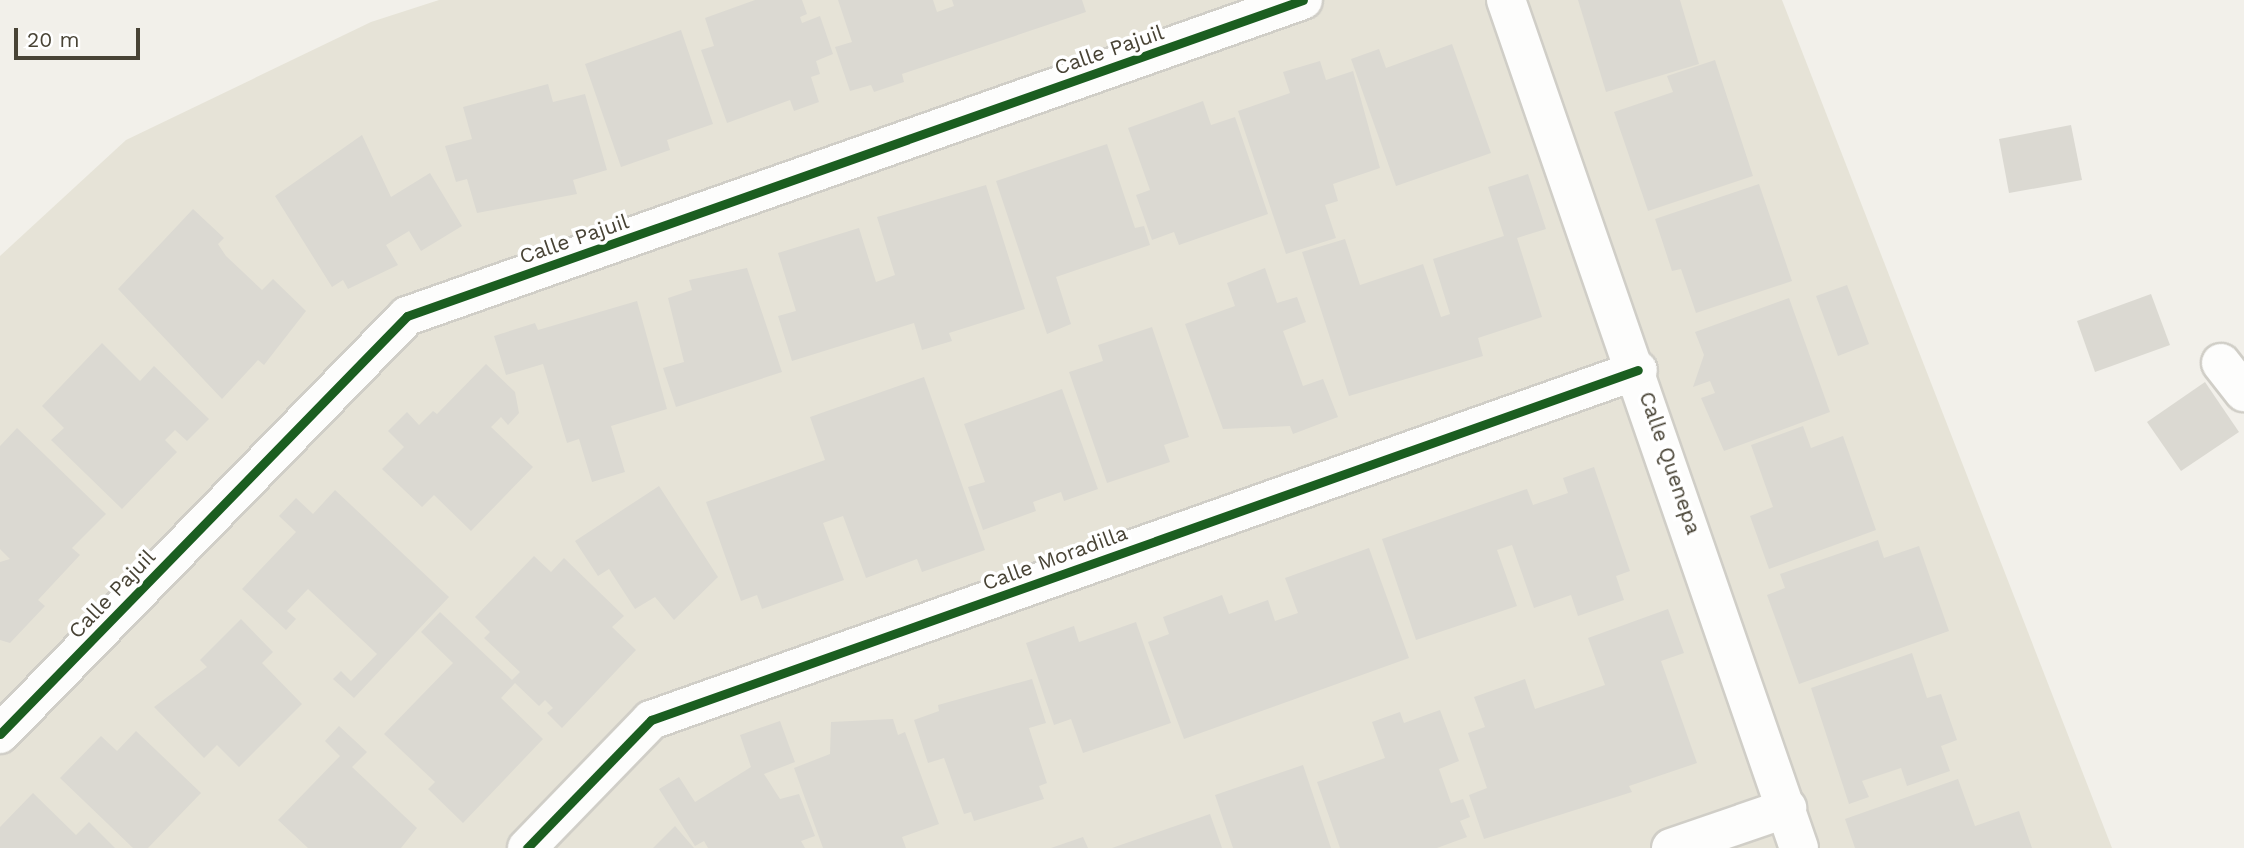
<!DOCTYPE html>
<style>
body{margin:0}
#map{position:relative;width:2244px;height:848px;overflow:hidden;background:#f2f0ea;font-family:"Work Sans",sans-serif}
div>[style]{position:absolute}
.residential>*{inset:0;background:#e6e3d7}
.building>*{inset:0;background:#dbd9d2}
.roads{filter:drop-shadow(2px 0 #d0cec7) drop-shadow(-2px 0 #d0cec7) drop-shadow(0 2px #d0cec7) drop-shadow(0 -2px #d0cec7)}
.minor>*{height:38px;margin:-19px;padding:0 19px;transform-origin:19px;border-radius:19px;background:#fdfdfc}
.cycleway>*{height:9px;margin:-4.5px;padding:0 4.5px;transform-origin:4.5px;border-radius:4.5px;background:#1b5e20}
span{translate:-50% -50%;white-space:nowrap;text-align:center;line-height:1.15;-webkit-text-stroke:7px #fff;paint-order:stroke}
.street-label{font-size:21px;color:#484335}
.scale{position:absolute;left:14px;top:28px;width:126px;height:32px;box-sizing:border-box;border:4px solid #484335;border-top:0;padding-left:9px;font-size:21px;line-height:24px;white-space:nowrap;color:#484335;-webkit-text-stroke:5px #fff;paint-order:stroke}
</style>
<div id="map">
<div class="residential">
<div style="clip-path:polygon(439px 0,1782px 0,2112px 848px,0 848px,0 256px,126px 140px,371px 22px)"></div>
</div>
<div class="building">
<div style="clip-path:polygon(755px 0,802px 0,807px 14px,800px 17px,802px 23px,820px 16px,833px 54px,816px 61px,820px 74px,811px 77px,819px 102px,794px 111px,790px 100px,727px 123px,701px 50px,714px 46px,705px 18px)"></div>
<div style="clip-path:polygon(838px 0,933px 0,937px 12px,954px 6px,952px 0,1082px 0,1086px 12px,902px 74px,904px 82px,874px 92px,871px 85px,850px 91px,835px 47px,852px 42px)"></div>
<div style="clip-path:polygon(1578px 0,1680px 0,1699px 64px,1606px 92px)"></div>
<div style="clip-path:polygon(681px 30px,713px 124px,667px 140px,670px 150px,621px 167px,585px 64px)"></div>
<div style="clip-path:polygon(1452px 44px,1491px 153px,1396px 186px,1351px 59px,1379px 49px,1386px 68px)"></div>
<div style="clip-path:polygon(1715px 60px,1753px 176px,1648px 211px,1614px 112px,1673px 92px,1667px 76px)"></div>
<div style="clip-path:polygon(1320px 61px,1326px 80px,1353px 71px,1380px 168px,1333px 184px,1338px 201px,1325px 205px,1336px 238px,1286px 254px,1238px 111px,1290px 93px,1283px 72px)"></div>
<div style="clip-path:polygon(548px 84px,553px 102px,585px 94px,607px 170px,573px 180px,577px 194px,477px 213px,467px 179px,456px 182px,445px 146px,472px 139px,463px 107px)"></div>
<div style="clip-path:polygon(1203px 101px,1211px 125px,1235px 117px,1268px 214px,1179px 245px,1174px 232px,1152px 240px,1136px 195px,1150px 190px,1128px 128px)"></div>
<div style="clip-path:polygon(2071px 125px,2082px 180px,2009px 193px,1999px 139px)"></div>
<div style="clip-path:polygon(362px 135px,391px 197px,430px 173px,462px 226px,421px 251px,409px 231px,386px 245px,398px 265px,348px 289px,343px 280px,332px 287px,275px 196px)"></div>
<div style="clip-path:polygon(1107px 144px,1135px 228px,1144px 226px,1150px 245px,1056px 277px,1071px 324px,1047px 334px,996px 181px)"></div>
<div style="clip-path:polygon(1528px 174px,1546px 229px,1517px 238px,1542px 317px,1478px 338px,1483px 356px,1349px 396px,1302px 252px,1345px 239px,1360px 285px,1423px 264px,1441px 317px,1450px 314px,1433px 259px,1504px 236px,1488px 187px)"></div>
<div style="clip-path:polygon(1759px 184px,1792px 281px,1696px 313px,1681px 269px,1672px 271px,1655px 219px)"></div>
<div style="clip-path:polygon(986px 185px,1025px 309px,949px 333px,952px 341px,922px 350px,914px 323px,792px 361px,778px 316px,796px 311px,778px 253px,859px 228px,876px 282px,895px 275px,877px 217px)"></div>
<div style="clip-path:polygon(193px 209px,224px 238px,218px 244px,226px 256px,262px 290px,273px 279px,306px 311px,264px 365px,258px 360px,222px 399px,118px 289px)"></div>
<div style="clip-path:polygon(747px 268px,782px 372px,676px 407px,663px 368px,684px 362px,668px 298px,692px 290px,689px 280px)"></div>
<div style="clip-path:polygon(1265px 268px,1277px 303px,1297px 297px,1306px 322px,1283px 331px,1303px 386px,1323px 379px,1338px 417px,1293px 434px,1290px 426px,1223px 429px,1185px 324px,1235px 306px,1227px 283px)"></div>
<div style="clip-path:polygon(1847px 285px,1869px 344px,1838px 356px,1816px 296px)"></div>
<div style="clip-path:polygon(2151px 294px,2170px 345px,2095px 372px,2077px 321px)"></div>
<div style="clip-path:polygon(1789px 298px,1830px 412px,1724px 451px,1701px 398px,1715px 393px,1710px 381px,1693px 387px,1704px 355px,1695px 332px)"></div>
<div style="clip-path:polygon(637px 301px,667px 409px,611px 426px,625px 472px,592px 482px,579px 439px,567px 443px,543px 364px,506px 375px,494px 336px,535px 323px,538px 330px)"></div>
<div style="clip-path:polygon(1152px 327px,1189px 437px,1164px 445px,1170px 462px,1107px 483px,1069px 372px,1103px 361px,1098px 345px)"></div>
<div style="clip-path:polygon(102px 343px,140px 381px,154px 366px,209px 419px,187px 441px,175px 430px,165px 440px,177px 452px,122px 509px,51px 440px,64px 428px,42px 406px)"></div>
<div style="clip-path:polygon(486px 364px,515px 392px,519px 413px,508px 425px,501px 417px,491px 427px,533px 467px,471px 531px,434px 495px,422px 507px,382px 469px,404px 447px,388px 431px,407px 412px,419px 425px,433px 411px,437px 414px)"></div>
<div style="clip-path:polygon(924px 377px,985px 550px,922px 572px,917px 559px,866px 578px,843px 516px,823px 523px,844px 580px,762px 609px,757px 595px,741px 601px,706px 502px,825px 460px,810px 417px)"></div>
<div style="clip-path:polygon(2205px 382px,2239px 432px,2181px 471px,2147px 422px)"></div>
<div style="clip-path:polygon(1062px 389px,1098px 489px,1064px 501px,1061px 492px,1033px 502px,1036px 511px,983px 530px,968px 487px,985px 482px,964px 424px)"></div>
<div style="clip-path:polygon(1803px 426px,1811px 448px,1843px 436px,1876px 530px,1769px 569px,1750px 516px,1773px 507px,1751px 445px)"></div>
<div style="clip-path:polygon(17px 428px,106px 514px,72px 548px,80px 555px,38px 600px,45px 606px,10px 643px,0 640px,0 562px,10px 559px,0 549px,0 446px)"></div>
<div style="clip-path:polygon(1594px 467px,1630px 571px,1616px 576px,1624px 600px,1578px 616px,1571px 595px,1534px 608px,1512px 545px,1497px 550px,1517px 606px,1416px 640px,1382px 539px,1527px 489px,1533px 505px,1568px 493px,1563px 478px)"></div>
<div style="clip-path:polygon(659px 486px,718px 577px,674px 620px,655px 597px,635px 609px,609px 569px,598px 576px,575px 541px)"></div>
<div style="clip-path:polygon(335px 490px,449px 597px,354px 698px,333px 679px,341px 671px,351px 681px,377px 654px,308px 589px,287px 611px,296px 619px,286px 630px,242px 589px,296px 532px,279px 516px,296px 498px,313px 514px)"></div>
<div style="clip-path:polygon(1878px 540px,1884px 558px,1919px 546px,1949px 631px,1799px 684px,1767px 595px,1785px 588px,1780px 574px)"></div>
<div style="clip-path:polygon(1369px 548px,1409px 658px,1184px 739px,1148px 642px,1169px 634px,1163px 617px,1222px 595px,1229px 614px,1268px 600px,1275px 621px,1298px 613px,1285px 578px)"></div>
<div style="clip-path:polygon(534px 556px,551px 572px,564px 558px,624px 616px,612px 627px,636px 650px,562px 728px,547px 713px,553px 708px,545px 700px,539px 706px,515px 683px,501px 698px,543px 739px,463px 823px,428px 789px,435px 782px,384px 734px,453px 663px,421px 632px,440px 612px,512px 680px,520px 672px,484px 638px,490px 632px,475px 617px)"></div>
<div style="clip-path:polygon(1668px 609px,1684px 653px,1661px 661px,1697px 763px,1629px 786px,1632px 792px,1484px 839px,1469px 795px,1487px 788px,1468px 733px,1485px 727px,1474px 697px,1525px 679px,1535px 709px,1605px 685px,1588px 638px)"></div>
<div style="clip-path:polygon(241px 619px,273px 652px,262px 663px,302px 704px,239px 767px,217px 745px,204px 758px,154px 707px,207px 667px,200px 660px)"></div>
<div style="clip-path:polygon(1136px 622px,1171px 723px,1083px 753px,1071px 719px,1054px 725px,1026px 643px,1074px 626px,1079px 642px)"></div>
<div style="clip-path:polygon(1912px 653px,1927px 698px,1941px 694px,1957px 740px,1941px 746px,1950px 771px,1907px 786px,1901px 768px,1862px 781px,1869px 797px,1849px 804px,1811px 688px)"></div>
<div style="clip-path:polygon(1032px 679px,1046px 723px,1029px 728px,1047px 783px,1039px 786px,1044px 799px,974px 821px,971px 812px,964px 814px,944px 758px,928px 763px,914px 720px,939px 711px,938px 705px)"></div>
<div style="clip-path:polygon(1440px 710px,1459px 761px,1439px 769px,1451px 803px,1463px 799px,1470px 817px,1460px 821px,1467px 837px,1437px 848px,1340px 848px,1317px 782px,1385px 758px,1372px 722px,1400px 712px,1404px 723px)"></div>
<div style="clip-path:polygon(893px 719px,898px 735px,905px 732px,939px 824px,902px 837px,906px 848px,823px 848px,794px 768px,830px 754px,831px 722px)"></div>
<div style="clip-path:polygon(780px 721px,795px 762px,764px 774px,780px 799px,799px 794px,815px 836px,801px 841px,805px 848px,708px 848px,704px 841px,695px 846px,659px 789px,679px 777px,695px 802px,751px 767px,740px 735px)"></div>
<div style="clip-path:polygon(339px 726px,367px 752px,352px 767px,417px 828px,401px 848px,308px 848px,278px 820px,340px 756px,325px 741px)"></div>
<div style="clip-path:polygon(136px 731px,201px 793px,148px 848px,133px 848px,60px 778px,101px 736px,117px 751px)"></div>
<div style="clip-path:polygon(1303px 765px,1331px 848px,1233px 848px,1215px 795px)"></div>
<div style="clip-path:polygon(1958px 779px,1975px 826px,2019px 811px,2032px 848px,1855px 848px,1845px 819px)"></div>
<div style="clip-path:polygon(33px 793px,76px 835px,89px 822px,115px 848px,0 848px,0 827px)"></div>
<div style="clip-path:polygon(1210px 814px,1222px 848px,1112px 848px)"></div>
<div style="clip-path:polygon(675px 826px,694px 848px,653px 848px)"></div>
<div style="clip-path:polygon(1083px 837px,1088px 848px,1051px 848px)"></div>
</div>
<div class="roads">
<div class="minor">
<div style="left:1506px;top:0;width:897px;rotate:70.94deg"></div>
<div style="left:2221px;top:363px;width:37px;rotate:52deg"></div>
<div style="left:0;top:734px;width:583px;rotate:-45.76deg"></div>
<div style="left:407px;top:316px;width:950px;rotate:-19.43deg"></div>
<div style="left:527px;top:848px;width:178px;rotate:-45.9deg"></div>
<div style="left:651px;top:720px;width:1047px;rotate:-19.53deg"></div>
<div style="left:1671px;top:848px;width:123px;rotate:-19deg"></div>
</div>
</div>
<div class="cycleway">
<div style="left:0;top:734px;width:583px;rotate:-45.76deg"></div>
<div style="left:407px;top:316px;width:950px;rotate:-19.43deg"></div>
<div style="left:527px;top:848px;width:178px;rotate:-45.9deg"></div>
<div style="left:651px;top:720px;width:1047px;rotate:-19.53deg"></div>
</div>
<div class="street-label">
<span style="left:1109px;top:50px;rotate:-19deg">Calle Pajuil</span>
<span style="left:574px;top:239px;rotate:-19deg">Calle Pajuil</span>
<span style="left:1670px;top:463px;rotate:71deg">Calle Quenepa</span>
<span style="left:1055px;top:558px;rotate:-20deg">Calle Moradilla</span>
<span style="left:112px;top:594px;rotate:-46deg">Calle Pajuil</span>
</div>
<div class="scale">20 m</div>
</div>
